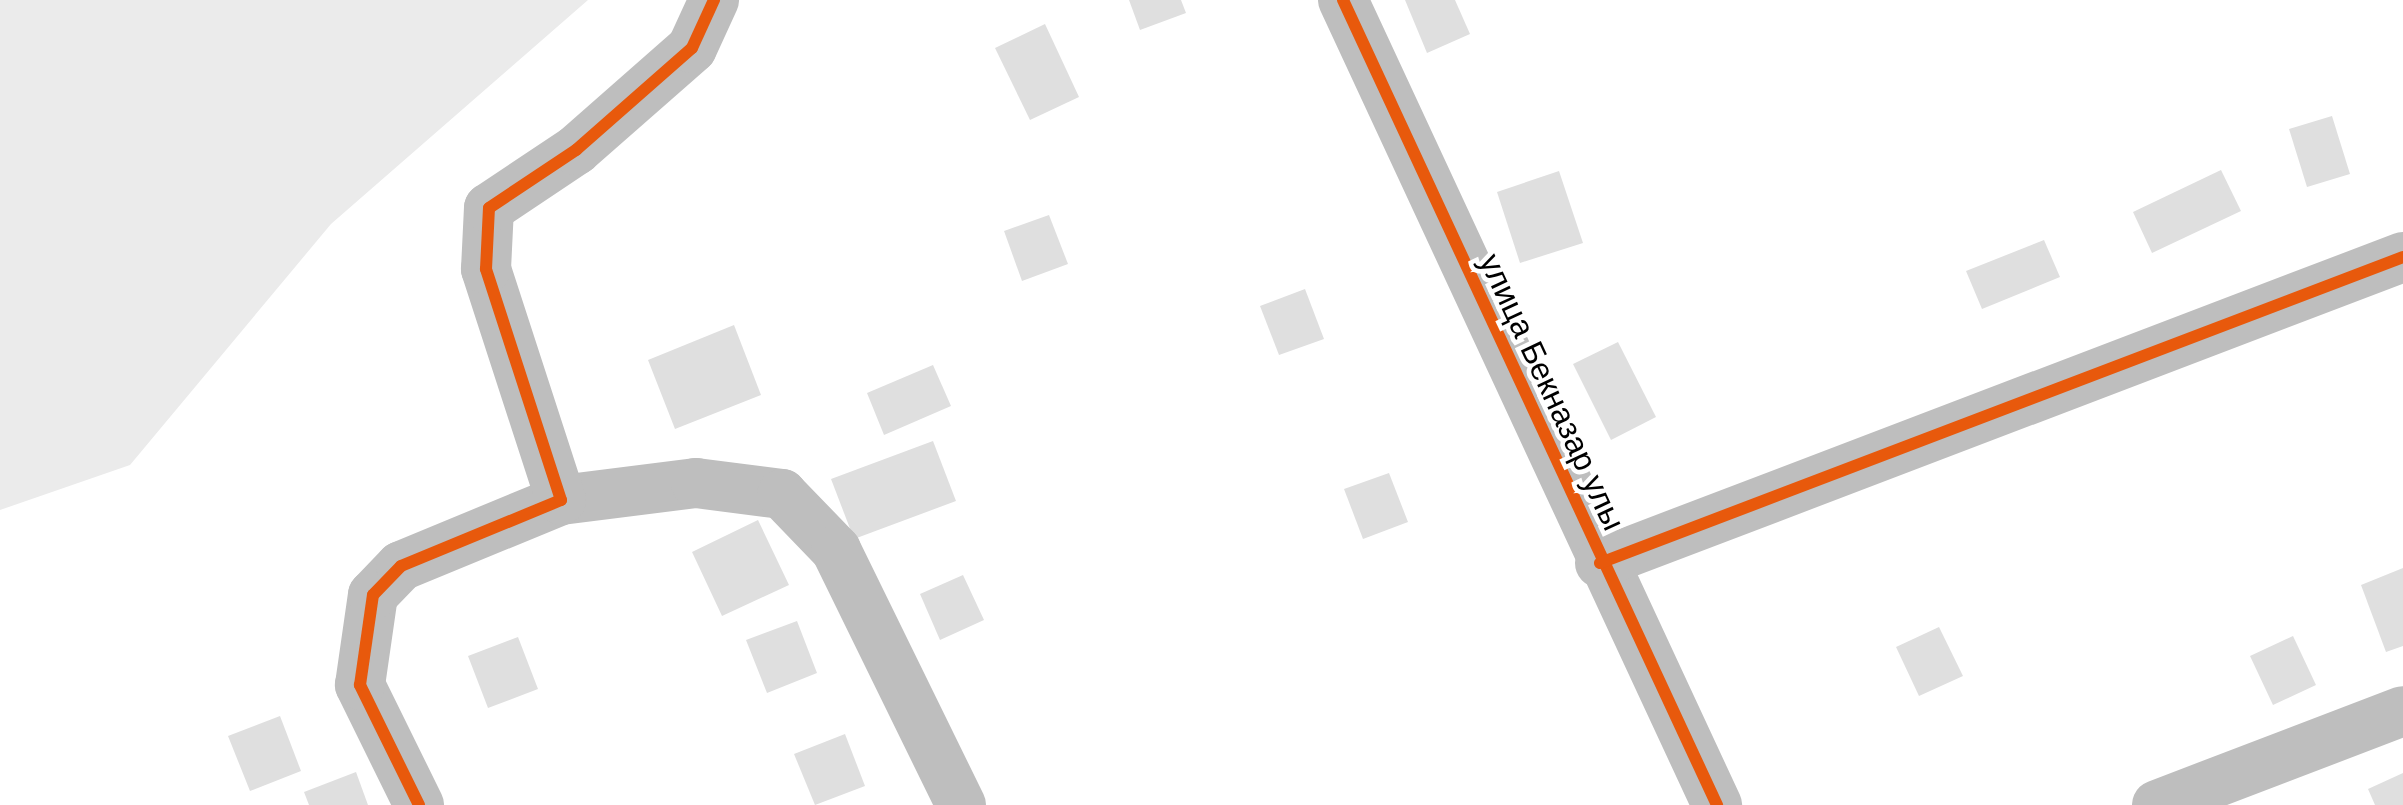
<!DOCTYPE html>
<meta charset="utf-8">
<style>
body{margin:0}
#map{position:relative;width:2403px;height:805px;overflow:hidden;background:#fff;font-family:Helvetica,sans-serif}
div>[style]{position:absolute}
.green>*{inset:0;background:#ebebeb}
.building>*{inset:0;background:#dfdfdf}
.minor>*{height:50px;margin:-25px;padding:0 25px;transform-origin:25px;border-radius:25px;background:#bebebe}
.cycleway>*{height:12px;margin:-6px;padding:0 6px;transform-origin:6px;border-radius:6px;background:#e8590c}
span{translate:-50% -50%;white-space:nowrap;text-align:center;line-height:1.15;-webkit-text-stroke:9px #fff;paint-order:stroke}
.street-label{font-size:32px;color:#000}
</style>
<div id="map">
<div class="green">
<div style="clip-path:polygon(0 0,588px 0,331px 224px,130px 465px,0 510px)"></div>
</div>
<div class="building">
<div style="clip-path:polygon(1129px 0,1181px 0,1186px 13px,1140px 30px)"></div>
<div style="clip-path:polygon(1405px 0,1455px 0,1470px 34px,1427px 53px)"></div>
<div style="clip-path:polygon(1045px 24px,1079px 97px,1030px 120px,995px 48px)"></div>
<div style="clip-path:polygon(2332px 116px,2350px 174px,2307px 187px,2289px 129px)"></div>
<div style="clip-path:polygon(2221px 170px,2241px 211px,2152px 253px,2133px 212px)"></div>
<div style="clip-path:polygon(1559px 171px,1583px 243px,1520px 263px,1497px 192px)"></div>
<div style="clip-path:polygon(1049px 215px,1068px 264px,1022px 281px,1004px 231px)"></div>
<div style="clip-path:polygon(2044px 240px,2060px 277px,1982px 309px,1966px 271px)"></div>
<div style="clip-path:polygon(1305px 289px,1324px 339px,1279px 355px,1260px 306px)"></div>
<div style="clip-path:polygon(734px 325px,761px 395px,675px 429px,648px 360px)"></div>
<div style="clip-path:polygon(1618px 342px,1656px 417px,1611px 440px,1573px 364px)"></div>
<div style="clip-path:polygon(933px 365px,951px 406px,884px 435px,867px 393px)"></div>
<div style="clip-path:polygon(933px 441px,956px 501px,854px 539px,831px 479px)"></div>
<div style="clip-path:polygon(1389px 473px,1408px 522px,1363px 539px,1344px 489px)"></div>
<div style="clip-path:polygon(758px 520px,789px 585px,722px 616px,692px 552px)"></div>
<div style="clip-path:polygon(2403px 568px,2403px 646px,2386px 652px,2361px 585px)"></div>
<div style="clip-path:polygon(963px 575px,984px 620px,940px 640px,920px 594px)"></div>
<div style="clip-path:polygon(797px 621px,817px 673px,767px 693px,746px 640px)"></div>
<div style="clip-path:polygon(1939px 627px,1963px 676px,1919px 696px,1896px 647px)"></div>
<div style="clip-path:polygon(2293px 636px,2316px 685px,2273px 705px,2250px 656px)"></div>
<div style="clip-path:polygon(518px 637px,538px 689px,488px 708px,468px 656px)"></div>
<div style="clip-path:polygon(280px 716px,301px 771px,250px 791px,228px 736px)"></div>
<div style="clip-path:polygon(845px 734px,865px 786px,815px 805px,794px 754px)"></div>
<div style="clip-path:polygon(356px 772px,368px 805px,309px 805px,304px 792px)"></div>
<div style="clip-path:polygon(2403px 773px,2403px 805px,2375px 805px,2368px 789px)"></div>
</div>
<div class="minor">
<div style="left:1343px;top:0;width:888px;rotate:65.08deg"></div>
<div style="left:561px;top:500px;width:136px;rotate:-7.2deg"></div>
<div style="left:696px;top:483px;width:87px;rotate:7.3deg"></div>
<div style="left:782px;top:494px;width:78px;rotate:46deg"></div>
<div style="left:836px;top:550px;width:284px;rotate:63.9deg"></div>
<div style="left:1600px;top:563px;width:859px;rotate:-20.86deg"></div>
<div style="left:419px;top:805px;width:134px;rotate:-116.2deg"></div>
<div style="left:360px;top:685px;width:91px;rotate:-81.8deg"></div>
<div style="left:373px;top:595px;width:40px;rotate:-46deg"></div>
<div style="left:401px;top:566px;width:173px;rotate:-22.4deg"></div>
<div style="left:561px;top:500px;width:243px;rotate:-108deg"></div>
<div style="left:486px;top:269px;width:61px;rotate:-87.2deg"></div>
<div style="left:489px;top:208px;width:105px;rotate:-33.7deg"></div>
<div style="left:576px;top:150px;width:154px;rotate:-41.3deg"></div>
<div style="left:692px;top:48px;width:53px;rotate:-65.4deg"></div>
<div style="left:2157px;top:805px;width:263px;rotate:-20.9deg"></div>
</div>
<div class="cycleway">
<div style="left:1343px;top:0;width:888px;rotate:65.08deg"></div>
<div style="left:1600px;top:563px;width:859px;rotate:-20.86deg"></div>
<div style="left:419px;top:805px;width:134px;rotate:-116.2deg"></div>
<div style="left:360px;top:685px;width:91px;rotate:-81.8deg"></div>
<div style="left:373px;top:595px;width:40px;rotate:-46deg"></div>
<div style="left:401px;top:566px;width:173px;rotate:-22.4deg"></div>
<div style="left:561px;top:500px;width:243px;rotate:-108deg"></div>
<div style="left:486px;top:269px;width:61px;rotate:-87.2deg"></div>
<div style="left:489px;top:208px;width:105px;rotate:-33.7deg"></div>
<div style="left:576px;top:150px;width:154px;rotate:-41.3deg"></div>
<div style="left:692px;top:48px;width:53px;rotate:-65.4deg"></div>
</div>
<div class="street-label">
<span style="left:1552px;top:392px;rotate:65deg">улица Бекназар улы</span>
</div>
</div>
